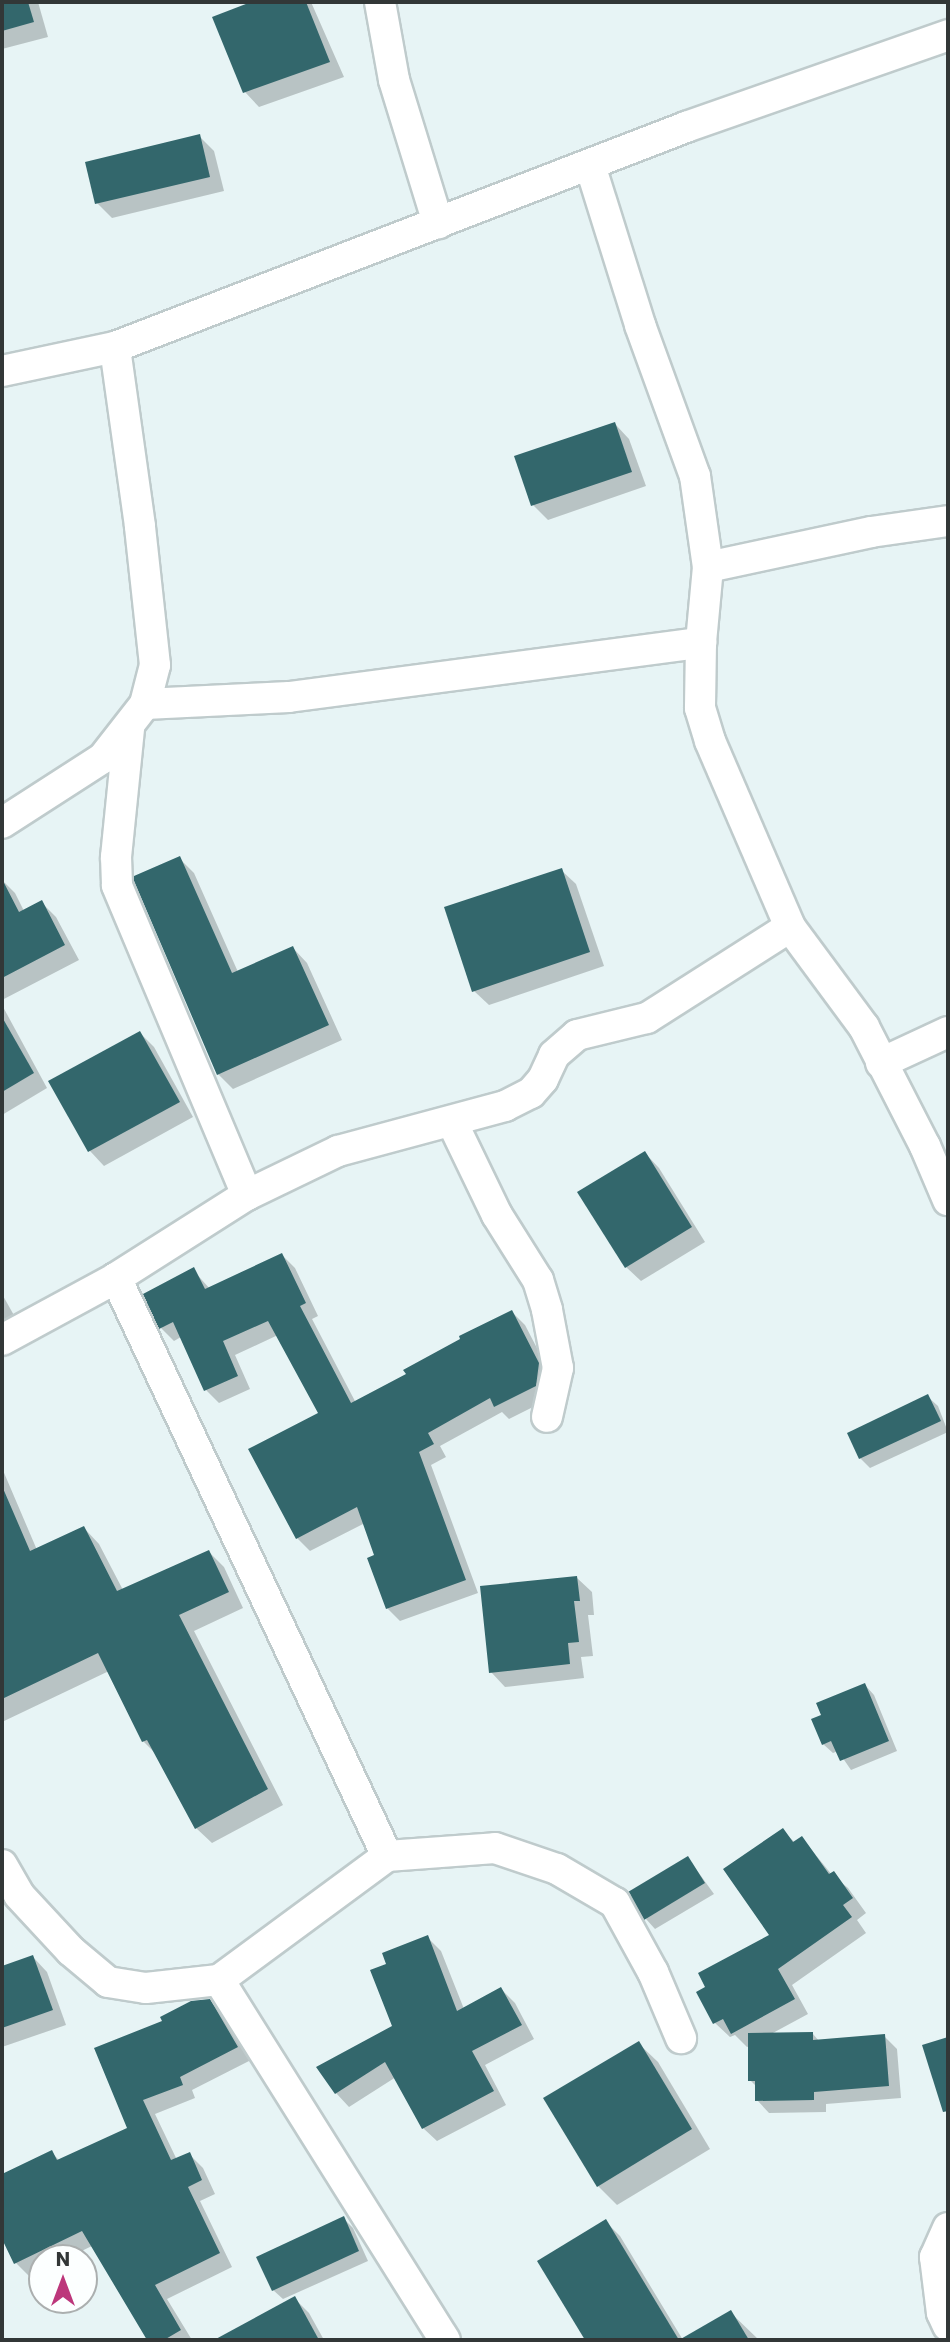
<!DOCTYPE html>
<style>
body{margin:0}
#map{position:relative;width:950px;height:2342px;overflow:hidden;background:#e7f4f5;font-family:Poppins,sans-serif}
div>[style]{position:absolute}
.shadow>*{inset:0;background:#0003}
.building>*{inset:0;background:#33676c}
.roads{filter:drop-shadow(2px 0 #bfcbcc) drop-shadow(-2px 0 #bfcbcc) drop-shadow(0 2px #bfcbcc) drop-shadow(0 -2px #bfcbcc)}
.minor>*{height:30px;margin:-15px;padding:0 15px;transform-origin:15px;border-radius:15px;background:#fff}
span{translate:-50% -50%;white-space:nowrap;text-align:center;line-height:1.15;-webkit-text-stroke:7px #fcffff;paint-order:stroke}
.frame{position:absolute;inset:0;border:4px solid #323737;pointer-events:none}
.north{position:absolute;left:28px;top:2244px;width:70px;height:70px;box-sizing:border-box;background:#fcffff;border:2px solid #abafaf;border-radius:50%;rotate:0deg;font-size:19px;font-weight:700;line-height:28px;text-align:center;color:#323737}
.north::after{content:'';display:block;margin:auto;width:24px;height:32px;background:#bc377b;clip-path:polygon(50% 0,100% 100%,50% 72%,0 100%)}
</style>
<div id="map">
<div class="shadow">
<div style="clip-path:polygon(2px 2px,38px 2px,48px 37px,2px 49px)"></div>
<div style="clip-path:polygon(256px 2px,266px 5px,274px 2px,311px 2px,344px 77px,259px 107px,245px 92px,215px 18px)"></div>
<div style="clip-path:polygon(199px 136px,214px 151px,224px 191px,112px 218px,97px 203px)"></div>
<div style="clip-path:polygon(615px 424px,629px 439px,646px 486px,548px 520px,533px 505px)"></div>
<div style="clip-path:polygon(179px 858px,194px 873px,238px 972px,293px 948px,307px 963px,342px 1040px,233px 1089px,218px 1074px)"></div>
<div style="clip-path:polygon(561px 870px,576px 884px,604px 966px,489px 1005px,474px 991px)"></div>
<div style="clip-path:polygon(2px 880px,15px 893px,24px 911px,41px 902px,56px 917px,79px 960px,2px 1000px)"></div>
<div style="clip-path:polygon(2px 1005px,47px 1088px,2px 1115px)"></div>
<div style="clip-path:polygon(140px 1033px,154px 1047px,193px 1117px,104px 1166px,90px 1151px,51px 1081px)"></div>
<div style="clip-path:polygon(645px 1153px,659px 1168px,705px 1242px,641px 1281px,626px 1267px)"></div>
<div style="clip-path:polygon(282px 1255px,295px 1268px,318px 1316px,312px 1319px,356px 1403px,408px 1375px,512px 1312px,525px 1325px,552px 1377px,549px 1399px,509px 1419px,502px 1412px,440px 1446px,446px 1457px,431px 1465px,478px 1593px,400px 1621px,387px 1608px,377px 1556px,365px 1523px,310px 1551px,297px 1538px,321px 1414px,278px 1335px,235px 1355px,250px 1389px,219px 1403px,206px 1390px,181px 1337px,174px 1341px,161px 1328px,193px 1270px,210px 1289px)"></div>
<div style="clip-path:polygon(2px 1294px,20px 1326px,2px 1336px)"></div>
<div style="clip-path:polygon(928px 1397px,938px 1406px,948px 1432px,870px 1468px,860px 1458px)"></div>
<div style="clip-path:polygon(2px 1468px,37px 1550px,84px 1528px,99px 1544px,123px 1590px,209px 1552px,224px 1567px,243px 1608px,194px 1631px,283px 1805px,212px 1843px,196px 1828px,157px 1755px,143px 1741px,109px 1671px,2px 1722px)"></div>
<div style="clip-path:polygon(577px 1578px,592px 1592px,594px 1615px,588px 1615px,593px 1656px,581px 1657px,584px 1678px,505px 1687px,491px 1672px)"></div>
<div style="clip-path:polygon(865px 1685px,874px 1695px,897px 1751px,851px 1770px,838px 1751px,833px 1753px,823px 1744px,823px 1716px)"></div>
<div style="clip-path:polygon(783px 1830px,795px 1843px,802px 1838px,832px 1875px,848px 1888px,866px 1913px,857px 1920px,866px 1933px,792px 1985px,808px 2014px,771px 2034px,813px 2034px,819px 2041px,884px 2036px,897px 2049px,901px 2098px,826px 2104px,826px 2112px,769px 2113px,757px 2100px,757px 2087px,750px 2080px,750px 2046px,747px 2047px,735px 2035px,730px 2037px,715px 2023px,771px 1936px)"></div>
<div style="clip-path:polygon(688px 1858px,714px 1894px,655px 1929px,646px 1919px)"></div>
<div style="clip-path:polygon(427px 1937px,441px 1951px,464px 2009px,501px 1989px,515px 2003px,534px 2039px,485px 2065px,506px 2105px,437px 2141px,423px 2128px,396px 2077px,349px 2107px,336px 2093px,394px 2026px,388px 1965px)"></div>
<div style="clip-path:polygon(33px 1957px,47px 1972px,66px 2025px,2px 2047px,2px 1968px)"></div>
<div style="clip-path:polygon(209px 2000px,223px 2014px,251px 2060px,192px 2090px,195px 2098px,155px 2114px,177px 2160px,189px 2154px,203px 2168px,215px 2194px,200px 2201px,232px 2267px,167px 2299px,192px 2340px,149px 2340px,92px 2246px,67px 2258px,42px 2258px,42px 2270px,29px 2276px,16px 2263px,2px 2235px,2px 2176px,51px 2152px,60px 2161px,129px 2129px,164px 2022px)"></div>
<div style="clip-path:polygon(639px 2044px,658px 2062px,710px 2149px,617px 2205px,598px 2186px)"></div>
<div style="clip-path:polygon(343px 2218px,353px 2228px,368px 2261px,283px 2299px,273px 2290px)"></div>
<div style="clip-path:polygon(605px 2221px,620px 2236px,683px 2340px,730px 2312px,759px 2340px,587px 2340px,539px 2261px)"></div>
<div style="clip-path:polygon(294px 2298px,309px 2313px,324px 2340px,224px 2340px,222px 2338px)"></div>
</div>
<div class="building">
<div style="clip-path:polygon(2px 2px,28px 2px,34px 22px,2px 31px)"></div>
<div style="clip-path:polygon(251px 2px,306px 2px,330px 62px,243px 93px,212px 17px)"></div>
<div style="clip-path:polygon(200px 134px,210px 177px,95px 204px,85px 162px)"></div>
<div style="clip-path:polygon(615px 422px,632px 472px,531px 506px,514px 456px)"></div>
<div style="clip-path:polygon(180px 856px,232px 973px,293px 946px,329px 1025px,217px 1075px,134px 881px,134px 876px)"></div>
<div style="clip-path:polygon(562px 868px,590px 952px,472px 992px,444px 907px)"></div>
<div style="clip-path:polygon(2px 879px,19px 912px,42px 900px,65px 945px,2px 978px)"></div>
<div style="clip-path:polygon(2px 1017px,34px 1073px,2px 1092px)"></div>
<div style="clip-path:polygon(140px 1031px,180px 1102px,88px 1152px,48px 1081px)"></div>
<div style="clip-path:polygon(645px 1151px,692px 1227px,625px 1268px,577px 1192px)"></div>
<div style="clip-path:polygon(282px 1253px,306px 1303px,300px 1306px,351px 1403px,406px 1374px,403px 1370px,460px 1339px,459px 1336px,512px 1310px,539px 1363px,536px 1386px,494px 1407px,490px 1398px,428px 1433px,434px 1444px,419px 1452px,466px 1580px,386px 1609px,367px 1558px,374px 1555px,357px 1507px,296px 1539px,248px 1449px,318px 1413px,268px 1321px,223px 1341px,238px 1376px,204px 1391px,173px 1322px,159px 1329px,143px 1294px,194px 1267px,205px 1289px)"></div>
<div style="clip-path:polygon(928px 1394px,941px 1421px,859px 1459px,847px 1433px)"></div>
<div style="clip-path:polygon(2px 1486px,30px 1551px,84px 1526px,117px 1591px,209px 1550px,229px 1592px,179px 1615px,268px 1789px,195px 1829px,147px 1740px,142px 1742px,98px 1653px,2px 1699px)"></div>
<div style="clip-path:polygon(577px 1576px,580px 1601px,574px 1601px,579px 1642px,568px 1643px,570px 1664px,489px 1673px,480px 1586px)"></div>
<div style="clip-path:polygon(865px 1683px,889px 1741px,840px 1761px,831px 1741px,822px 1745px,811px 1719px,821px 1715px,816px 1703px)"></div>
<div style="clip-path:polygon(783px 1828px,793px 1842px,802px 1836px,829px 1874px,834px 1871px,853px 1898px,843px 1905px,852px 1917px,778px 1969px,795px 1999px,731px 2034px,723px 2019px,713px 2024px,696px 1992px,705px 1987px,698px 1973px,769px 1935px,723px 1869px)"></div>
<div style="clip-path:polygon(688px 1856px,705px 1883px,644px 1920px,628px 1892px)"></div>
<div style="clip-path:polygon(428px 1935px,457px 2011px,501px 1987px,522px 2025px,472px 2051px,494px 2091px,422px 2129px,385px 2062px,335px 2094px,316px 2067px,392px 2026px,370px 1970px,386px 1964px,382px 1953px)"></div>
<div style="clip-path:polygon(33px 1955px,53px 2010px,2px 2028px,2px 1966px)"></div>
<div style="clip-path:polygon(210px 1999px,238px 2047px,180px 2077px,183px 2085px,143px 2100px,171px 2160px,190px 2152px,202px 2180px,188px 2187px,220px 2253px,155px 2285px,181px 2330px,164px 2340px,147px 2340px,82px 2231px,14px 2264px,2px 2239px,2px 2174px,52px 2150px,57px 2160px,127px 2128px,94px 2048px,162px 2021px,160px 2017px,191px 2001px)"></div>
<div style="clip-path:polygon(813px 2032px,813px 2040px,885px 2034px,889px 2086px,814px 2092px,814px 2100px,755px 2101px,755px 2081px,748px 2081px,748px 2033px)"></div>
<div style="clip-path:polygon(948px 2037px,948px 2111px,943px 2112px,922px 2045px)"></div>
<div style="clip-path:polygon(639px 2041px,692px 2129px,597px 2187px,543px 2098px)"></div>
<div style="clip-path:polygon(344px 2216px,359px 2251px,272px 2291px,256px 2257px)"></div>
<div style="clip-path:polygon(606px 2219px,679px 2340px,585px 2340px,537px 2261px)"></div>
<div style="clip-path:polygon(295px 2296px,319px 2340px,214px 2340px)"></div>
<div style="clip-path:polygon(731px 2310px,749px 2340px,679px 2340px)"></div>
</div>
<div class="roads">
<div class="minor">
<div style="left:380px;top:2px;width:79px;rotate:79.8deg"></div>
<div style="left:394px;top:80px;width:150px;rotate:72.9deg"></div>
<div style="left:590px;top:165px;width:168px;rotate:72.6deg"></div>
<div style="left:640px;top:325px;width:161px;rotate:70deg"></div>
<div style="left:695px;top:476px;width:92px;rotate:81.9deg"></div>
<div style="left:708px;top:567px;width:76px;rotate:95.3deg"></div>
<div style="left:701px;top:643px;width:65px;rotate:90.9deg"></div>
<div style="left:700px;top:708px;width:34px;rotate:73deg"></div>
<div style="left:710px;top:741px;width:202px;rotate:66.7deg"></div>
<div style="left:790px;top:927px;width:124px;rotate:53.5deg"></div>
<div style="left:864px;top:1027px;width:134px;rotate:62.9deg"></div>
<div style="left:925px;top:1146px;width:59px;rotate:66.9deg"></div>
<div style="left:2px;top:371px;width:116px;rotate:-12deg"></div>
<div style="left:708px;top:567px;width:167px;rotate:-12.1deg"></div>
<div style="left:871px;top:532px;width:78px;rotate:-8.1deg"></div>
<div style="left:145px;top:704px;width:144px;rotate:-2.8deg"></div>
<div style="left:289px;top:697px;width:416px;rotate:-7.5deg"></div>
<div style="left:2px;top:823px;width:120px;rotate:-32.8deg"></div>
<div style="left:103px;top:758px;width:68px;rotate:-52.1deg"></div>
<div style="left:145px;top:704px;width:40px;rotate:-75.6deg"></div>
<div style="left:155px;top:665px;width:140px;rotate:-96.2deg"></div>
<div style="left:140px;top:526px;width:181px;rotate:-98deg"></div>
<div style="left:115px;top:347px;width:612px;rotate:-21.07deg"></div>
<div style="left:686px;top:127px;width:278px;rotate:-19.3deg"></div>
<div style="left:881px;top:1063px;width:74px;rotate:-24.8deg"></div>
<div style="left:452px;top:1122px;width:103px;rotate:64.2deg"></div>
<div style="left:497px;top:1215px;width:77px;rotate:57.8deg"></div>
<div style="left:538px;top:1280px;width:31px;rotate:73deg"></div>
<div style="left:547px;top:1310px;width:59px;rotate:79.3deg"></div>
<div style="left:558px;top:1368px;width:50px;rotate:102.7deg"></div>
<div style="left:247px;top:1195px;width:101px;rotate:-25.8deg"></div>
<div style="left:338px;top:1151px;width:173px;rotate:-15.1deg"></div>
<div style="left:505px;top:1106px;width:29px;rotate:-27deg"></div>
<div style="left:531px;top:1093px;width:18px;rotate:-49deg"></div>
<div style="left:543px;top:1079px;width:26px;rotate:-65deg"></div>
<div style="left:554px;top:1055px;width:30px;rotate:-41deg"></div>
<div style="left:577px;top:1035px;width:72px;rotate:-13.7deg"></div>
<div style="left:647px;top:1018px;width:169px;rotate:-32.5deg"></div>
<div style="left:116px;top:1278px;width:638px;rotate:64.88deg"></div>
<div style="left:2px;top:1340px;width:130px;rotate:-28.5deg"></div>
<div style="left:116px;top:1278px;width:155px;rotate:-32.4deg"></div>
<div style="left:247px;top:1195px;width:336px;rotate:-112.8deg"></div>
<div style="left:117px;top:885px;width:28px;rotate:-92deg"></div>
<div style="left:116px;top:857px;width:129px;rotate:-84.2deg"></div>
<div style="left:2px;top:1865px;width:34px;rotate:60deg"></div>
<div style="left:19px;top:1895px;width:76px;rotate:47.1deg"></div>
<div style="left:71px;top:1951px;width:48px;rotate:40deg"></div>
<div style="left:108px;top:1982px;width:38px;rotate:9deg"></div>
<div style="left:146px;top:1988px;width:73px;rotate:-6.3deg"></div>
<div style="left:219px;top:1980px;width:425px;rotate:57.9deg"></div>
<div style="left:219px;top:1980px;width:209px;rotate:-36.4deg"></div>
<div style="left:387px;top:1856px;width:108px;rotate:-4.2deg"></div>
<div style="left:495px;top:1848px;width:65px;rotate:18.7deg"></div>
<div style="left:557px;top:1869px;width:67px;rotate:30.4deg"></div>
<div style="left:615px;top:1903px;width:79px;rotate:61.2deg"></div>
<div style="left:653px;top:1972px;width:72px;rotate:67deg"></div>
<div style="left:948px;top:2228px;width:32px;rotate:114deg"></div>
<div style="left:935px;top:2257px;width:56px;rotate:82.9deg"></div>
<div style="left:942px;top:2313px;width:14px;rotate:65deg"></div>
</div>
</div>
<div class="frame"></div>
<div class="north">N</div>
</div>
